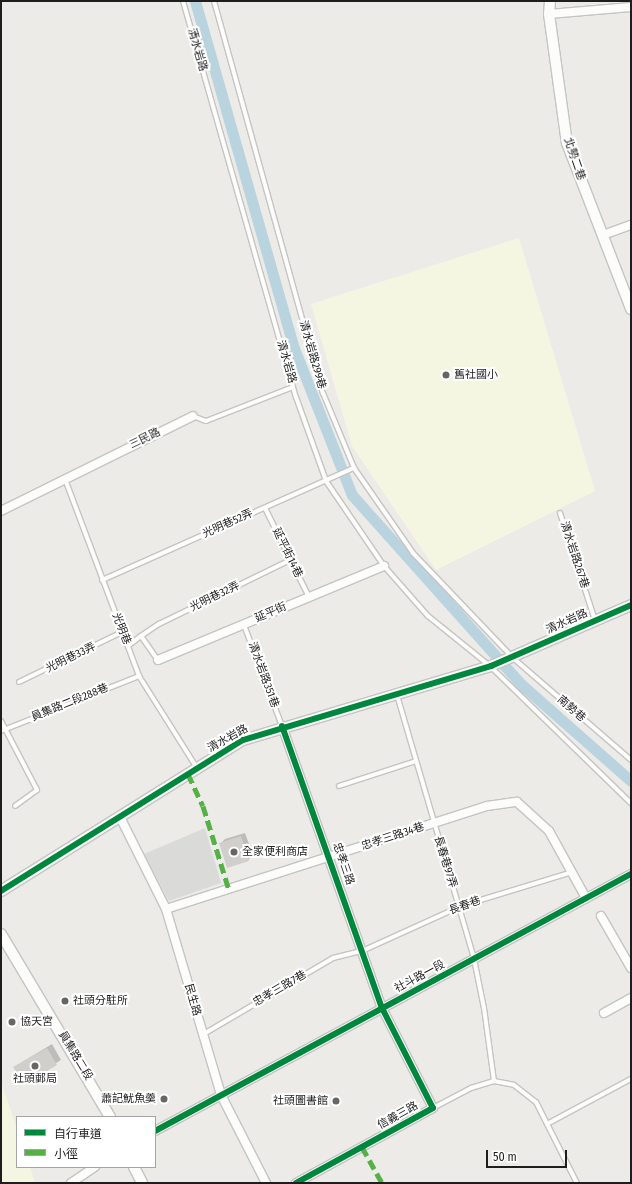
<!DOCTYPE html>
<meta charset="utf-8">
<style>
body{margin:0}
#map{position:relative;width:632px;height:1184px;overflow:hidden;background:#ecebe7;font-family:"Fira Sans Condensed","Noto Sans TC",sans-serif}
div>[style]{position:absolute}
.education>*{inset:0;background:#f5f6e2}
.religious>*{inset:0;background:#dadad8}
.shadow>*{inset:0;background:#0003}
.canal>*{height:11px;margin:-5.5px;padding:0 5.5px;transform-origin:5.5px;border-radius:5.5px;background:#bad4df}
.building>*{inset:0;background:#d0cfcc}
.roads{filter:drop-shadow(1px 0 #c5c4c3) drop-shadow(-1px 0 #c5c4c3) drop-shadow(0 1px #c5c4c3) drop-shadow(0 -1px #c5c4c3)}
.service>*{height:4px;margin:-2px;padding:0 2px;transform-origin:2px;border-radius:2px;background:#fcfcfb}
.minor>*{height:8px;margin:-4px;padding:0 4px;transform-origin:4px;border-radius:4px;background:#fcfcfb}
.tertiary>*{height:10px;margin:-5px;padding:0 5px;transform-origin:5px;border-radius:5px;background:#fcfcfb}
.quiet>*{height:5px;margin-top:-2.5px;transform-origin:0;background:repeating-linear-gradient(90deg,#55b145 0 10px,transparent 0 15px)}
.cycleway>*{height:6px;margin:-3px;padding:0 3px;transform-origin:3px;border-radius:3px;background:#00873e}
.dots>*{width:11px;height:11px;translate:-50% -50%;box-sizing:border-box;border:2px solid #fff;border-radius:50%}
span{translate:-50% -50%;white-space:nowrap;text-align:center;line-height:1.15;-webkit-text-stroke:4px #fff;paint-order:stroke}
.street-label{font-size:11px;color:#1e1e1e}
.poi-label{font-size:11px;color:#1e1e1e}
.left{translate:0 -50%;text-align:left}
.right{translate:-100% -50%;text-align:right}
.frame{position:absolute;inset:0;border:2px solid #1e1e1e;pointer-events:none}
.legend{position:absolute;left:16px;top:1116px;width:140px;height:52px;box-sizing:border-box;background:#fff;border:1px solid #a5a5a5;margin:0;padding:5px 7px;list-style:none;font-size:12px;color:#1e1e1e}
.legend li{display:flex;align-items:center;gap:8px;height:20px}
.legend b{width:20px;border:1px solid #a5a5a5}
.scale{position:absolute;left:486px;top:1150px;width:81px;height:18px;box-sizing:border-box;border:2px solid #1e1e1e;border-top:0;padding-left:5px;font-size:12px;line-height:14px;white-space:nowrap;color:#1e1e1e;-webkit-text-stroke:3px #fff;paint-order:stroke}
</style>
<div id="map">
<div class="education">
<div style="clip-path:polygon(519px 238px,595px 491px,436px 570px,352px 446px,311px 304px)"></div>
<div style="clip-path:polygon(1px 1082px,17px 1129px,17px 1167px,30px 1167px,35px 1183px,1px 1183px)"></div>
</div>
<div class="religious">
<div style="clip-path:polygon(205px 828px,221px 883px,169px 901px,144px 854px)"></div>
</div>
<div class="shadow">
<div style="clip-path:polygon(245px 833px,253px 855px,248px 860px,220px 844px,225px 839px)"></div>
<div style="clip-path:polygon(52px 1044px,61px 1060px,23px 1083px,14px 1067px)"></div>
</div>
<div class="canal">
<div style="left:195px;top:1px;width:361px;rotate:74.1deg"></div>
<div style="left:294px;top:348px;width:158px;rotate:68.5deg"></div>
<div style="left:352px;top:495px;width:255px;rotate:48.2deg"></div>
<div style="left:522px;top:685px;width:145px;rotate:41.4deg"></div>
</div>
<div class="building">
<div style="clip-path:polygon(241px 836px,249px 861px,227px 868px,219px 843px)"></div>
<div style="clip-path:polygon(47px 1048px,57px 1065px,23px 1085px,13px 1067px)"></div>
</div>
<div class="roads">
<div class="service">
<div style="left:183px;top:1px;width:412px;rotate:74.1deg"></div>
<div style="left:296px;top:397px;width:89px;rotate:70.3deg"></div>
<div style="left:326px;top:481px;width:103px;rotate:55.7deg"></div>
<div style="left:384px;top:566px;width:67px;rotate:48.7deg"></div>
<div style="left:428px;top:616px;width:80px;rotate:38.9deg"></div>
<div style="left:490px;top:666px;width:197px;rotate:44.2deg"></div>
<div style="left:214px;top:1px;width:407px;rotate:74.5deg"></div>
<div style="left:323px;top:393px;width:81px;rotate:67.5deg"></div>
<div style="left:354px;top:468px;width:103px;rotate:55.2deg"></div>
<div style="left:413px;top:553px;width:144px;rotate:46.4deg"></div>
<div style="left:512px;top:657px;width:157px;rotate:40.9deg"></div>
<div style="left:193px;top:416px;width:14px;rotate:21deg"></div>
<div style="left:206px;top:421px;width:93px;rotate:-21.3deg"></div>
<div style="left:65px;top:479px;width:210px;rotate:69.4deg"></div>
<div style="left:139px;top:676px;width:109px;rotate:57.8deg"></div>
<div style="left:265px;top:508px;width:99px;rotate:63.7deg"></div>
<div style="left:560px;top:513px;width:113px;rotate:71.9deg"></div>
<div style="left:102px;top:580px;width:276px;rotate:-24deg"></div>
<div style="left:244px;top:625px;width:108px;rotate:69.4deg"></div>
<div style="left:141px;top:636px;width:22px;rotate:-34deg"></div>
<div style="left:159px;top:624px;width:146px;rotate:-26deg"></div>
<div style="left:128px;top:646px;width:16px;rotate:-38deg"></div>
<div style="left:141px;top:636px;width:29px;rotate:55deg"></div>
<div style="left:19px;top:682px;width:114px;rotate:-25.9deg"></div>
<div style="left:397px;top:695px;width:275px;rotate:73.7deg"></div>
<div style="left:474px;top:959px;width:50px;rotate:78.5deg"></div>
<div style="left:484px;top:1008px;width:74px;rotate:82.2deg"></div>
<div style="left:1px;top:721px;width:78px;rotate:62.4deg"></div>
<div style="left:37px;top:790px;width:27px;rotate:144deg"></div>
<div style="left:1px;top:731px;width:149px;rotate:-21.7deg"></div>
<div style="left:339px;top:786px;width:81px;rotate:-18deg"></div>
<div style="left:202px;top:1035px;width:152px;rotate:-30.4deg"></div>
<div style="left:333px;top:958px;width:30px;rotate:-14deg"></div>
<div style="left:362px;top:951px;width:109px;rotate:-24.4deg"></div>
<div style="left:461px;top:906px;width:116px;rotate:-17deg"></div>
<div style="left:433px;top:1108px;width:43px;rotate:-27.8deg"></div>
<div style="left:471px;top:1088px;width:24px;rotate:-17deg"></div>
<div style="left:494px;top:1081px;width:20px;rotate:11deg"></div>
<div style="left:514px;top:1085px;width:28px;rotate:38deg"></div>
<div style="left:536px;top:1102px;width:91px;rotate:63.2deg"></div>
<div style="left:547px;top:1124px;width:95px;rotate:-28.2deg"></div>
</div>
<div class="minor">
<div style="left:549px;top:14px;width:82px;rotate:-4.9deg"></div>
<div style="left:603px;top:235px;width:30px;rotate:-20deg"></div>
<div style="left:1px;top:511px;width:214px;rotate:-26.3deg"></div>
<div style="left:158px;top:660px;width:245px;rotate:-22.6deg"></div>
<div style="left:282px;top:726px;width:299px;rotate:70.5deg"></div>
<div style="left:382px;top:1008px;width:112px;rotate:63deg"></div>
<div style="left:433px;top:1108px;width:156px;rotate:151.3deg"></div>
<div style="left:120px;top:817px;width:103px;rotate:63.4deg"></div>
<div style="left:166px;top:909px;width:194px;rotate:73.5deg"></div>
<div style="left:221px;top:1095px;width:99px;rotate:62.9deg"></div>
<div style="left:166px;top:909px;width:337px;rotate:-17.8deg"></div>
<div style="left:487px;top:806px;width:30px;rotate:-8deg"></div>
<div style="left:517px;top:802px;width:43px;rotate:42.2deg"></div>
<div style="left:549px;top:831px;width:77px;rotate:61.1deg"></div>
<div style="left:601px;top:916px;width:60px;rotate:60deg"></div>
<div style="left:604px;top:1013px;width:31px;rotate:-29deg"></div>
<div style="left:155px;top:1131px;width:541px;rotate:-28.37deg"></div>
<div style="left:71px;top:1183px;width:29px;rotate:-34deg"></div>
</div>
<div class="tertiary">
<div style="left:550px;top:1px;width:13px;rotate:94deg"></div>
<div style="left:549px;top:14px;width:130px;rotate:82.1deg"></div>
<div style="left:567px;top:143px;width:178px;rotate:68.9deg"></div>
<div style="left:1px;top:891px;width:285px;rotate:-32deg"></div>
<div style="left:243px;top:740px;width:259px;rotate:-16.6deg"></div>
<div style="left:491px;top:666px;width:153px;rotate:-23.5deg"></div>
<div style="left:1px;top:934px;width:213px;rotate:59.2deg"></div>
<div style="left:134px;top:1167px;width:18px;rotate:63deg"></div>
</div>
</div>
<div class="quiet">
<div style="left:188px;top:774px;width:35px;rotate:65deg"></div>
<div style="left:203px;top:806px;width:88px;rotate:72.8deg"></div>
<div style="left:362px;top:1147px;width:41px;rotate:60.9deg"></div>
</div>
<div class="cycleway">
<div style="left:282px;top:726px;width:299px;rotate:70.5deg"></div>
<div style="left:382px;top:1008px;width:112px;rotate:63deg"></div>
<div style="left:433px;top:1108px;width:156px;rotate:151.3deg"></div>
<div style="left:1px;top:891px;width:285px;rotate:-32deg"></div>
<div style="left:243px;top:740px;width:259px;rotate:-16.6deg"></div>
<div style="left:491px;top:666px;width:153px;rotate:-23.5deg"></div>
<div style="left:155px;top:1131px;width:541px;rotate:-28.37deg"></div>
</div>
<div class="dots">
<div style="left:446px;top:375px;background:#666664"></div>
<div style="left:234px;top:852px;background:#666664"></div>
<div style="left:65px;top:1001px;background:#666664"></div>
<div style="left:12px;top:1022px;background:#666664"></div>
<div style="left:35px;top:1066px;background:#666664"></div>
<div style="left:164px;top:1099px;background:#666664"></div>
<div style="left:336px;top:1101px;background:#666664"></div>
</div>
<div class="street-label">
<span style="left:197px;top:50px;rotate:74deg">清水岩路</span>
<span style="left:574px;top:159px;rotate:71deg">北勢二巷</span>
<span style="left:312px;top:355px;rotate:74deg">清水岩路299巷</span>
<span style="left:286px;top:362px;rotate:74deg">清水岩路</span>
<span style="left:145px;top:439px;rotate:-26deg">三民路</span>
<span style="left:228px;top:524px;rotate:-24deg">光明巷52弄</span>
<span style="left:287px;top:553px;rotate:64deg">延平街14巷</span>
<span style="left:574px;top:555px;rotate:72deg">清水岩路267巷</span>
<span style="left:215px;top:597px;rotate:-26deg">光明巷32弄</span>
<span style="left:271px;top:613px;rotate:-23deg">延平街</span>
<span style="left:567px;top:622px;rotate:-24deg">清水岩路</span>
<span style="left:121px;top:629px;rotate:69deg">光明巷</span>
<span style="left:71px;top:658px;rotate:-26deg">光明巷33弄</span>
<span style="left:263px;top:675px;rotate:70deg">清水岩路351巷</span>
<span style="left:70px;top:703px;rotate:-22deg">員集路二段288巷</span>
<span style="left:571px;top:709px;rotate:41deg">南勢巷</span>
<span style="left:228px;top:739px;rotate:-29deg">清水岩路</span>
<span style="left:393px;top:837px;rotate:-18deg">忠孝三路34巷</span>
<span style="left:445px;top:862px;rotate:73deg">長春巷97弄</span>
<span style="left:343px;top:864px;rotate:71deg">忠孝三路</span>
<span style="left:465px;top:906px;rotate:-20deg">長春巷</span>
<span style="left:420px;top:977px;rotate:-28deg">社斗路一段</span>
<span style="left:280px;top:989px;rotate:-30deg">忠孝三路7巷</span>
<span style="left:192px;top:1000px;rotate:74deg">民生路</span>
<span style="left:75px;top:1056px;rotate:59deg">員集路二段</span>
<span style="left:398px;top:1116px;rotate:-29deg">信義三路</span>
</div>
<div class="poi-label">
<span class="left" style="left:454px;top:375px">舊社國小</span>
<span class="left" style="left:242px;top:852px">全家便利商店</span>
<span class="left" style="left:73px;top:1001px">社頭分駐所</span>
<span class="left" style="left:20px;top:1022px">協天宮</span>
<span style="left:35px;top:1079px">社頭郵局</span>
<span class="right" style="left:156px;top:1099px">蕭記魷魚羹</span>
<span class="right" style="left:328px;top:1101px">社頭圖書館</span>
</div>
<div class="frame"></div>
<ul class="legend">
<li><b style="height:5px;background:#00873e"></b>自行車道</li>
<li><b style="height:5px;background:#55b145"></b>小徑</li>
</ul>
<div class="scale">50 m</div>
</div>
